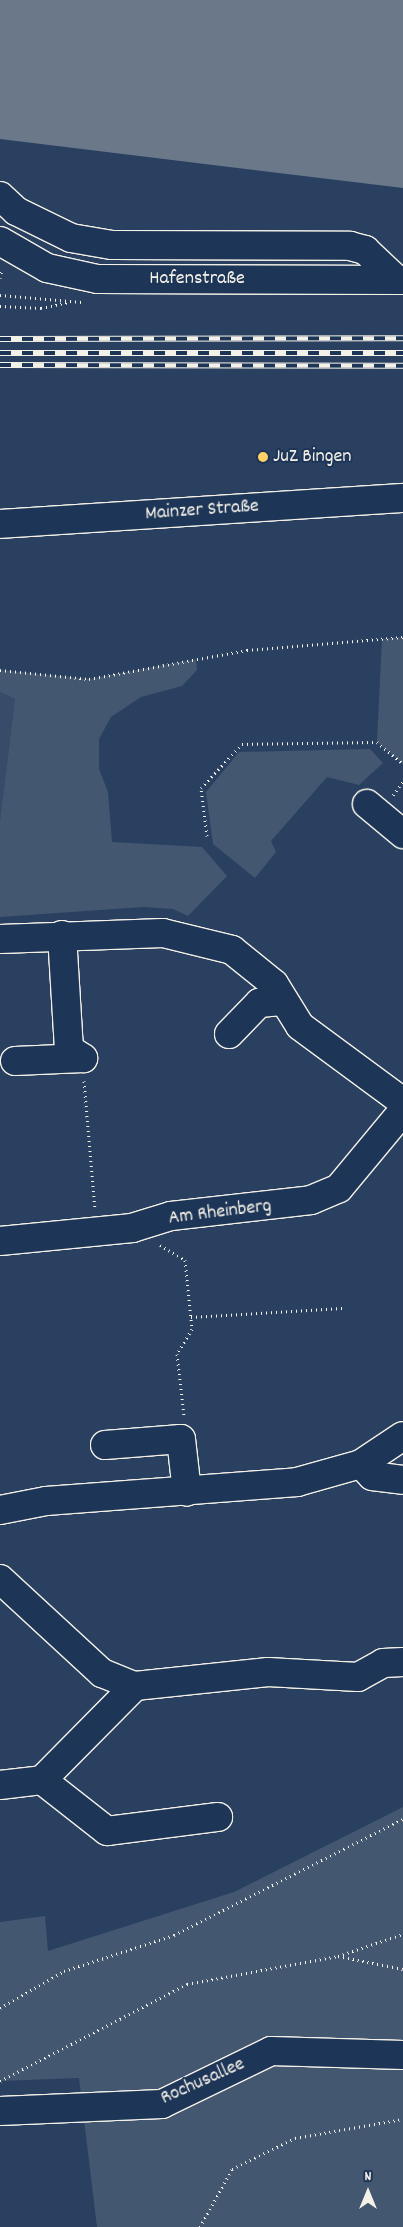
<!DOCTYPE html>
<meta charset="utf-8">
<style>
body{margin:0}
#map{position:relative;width:403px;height:2227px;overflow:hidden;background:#2a4060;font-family:Dekko,sans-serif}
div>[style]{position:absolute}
.built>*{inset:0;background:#374c69}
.green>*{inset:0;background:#445771}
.water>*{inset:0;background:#6a788a}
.path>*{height:3px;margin-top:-1.5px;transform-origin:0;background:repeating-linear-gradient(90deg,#f4f1e8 0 1px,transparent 0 5px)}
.roads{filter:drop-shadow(1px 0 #f4f1e8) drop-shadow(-1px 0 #f4f1e8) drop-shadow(0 1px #f4f1e8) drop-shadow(0 -1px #f4f1e8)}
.minor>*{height:28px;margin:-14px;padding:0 14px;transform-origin:14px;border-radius:14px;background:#1d3557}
.major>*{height:28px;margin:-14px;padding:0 14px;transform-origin:14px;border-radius:14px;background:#1d3557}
.rail>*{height:5.5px;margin-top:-2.75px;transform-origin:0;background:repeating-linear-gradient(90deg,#1d3557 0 11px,#f4f1e8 0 22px);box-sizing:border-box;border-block:1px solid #f4f1e8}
.dots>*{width:14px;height:14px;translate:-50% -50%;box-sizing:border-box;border:2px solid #1d3557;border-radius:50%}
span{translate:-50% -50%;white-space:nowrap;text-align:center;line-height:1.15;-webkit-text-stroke:4px #1d3557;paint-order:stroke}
.street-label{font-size:20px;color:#f4f1e8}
.poi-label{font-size:20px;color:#f4f1e8}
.left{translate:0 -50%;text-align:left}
.north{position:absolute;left:343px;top:2167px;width:50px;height:50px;-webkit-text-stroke:4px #1d3557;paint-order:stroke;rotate:0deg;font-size:14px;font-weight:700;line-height:20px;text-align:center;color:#f4f1e8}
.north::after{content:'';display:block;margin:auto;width:18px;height:22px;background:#f4f1e8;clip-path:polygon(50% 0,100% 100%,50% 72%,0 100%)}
</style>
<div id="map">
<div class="built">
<div style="clip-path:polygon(0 692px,15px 699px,0 821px)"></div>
</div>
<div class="green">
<div style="clip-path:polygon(403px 637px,403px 764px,377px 742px,382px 639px)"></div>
<div style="clip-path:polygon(196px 659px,197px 670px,182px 686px,141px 697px,111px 717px,99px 739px,99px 769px,108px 792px,112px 842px,202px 847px,227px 876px,188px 916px,173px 909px,143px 907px,0 917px,0 821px,15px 699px,0 692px,0 670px,89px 679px)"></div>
<div style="clip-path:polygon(370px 749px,383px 763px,359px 785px,327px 777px,271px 841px,276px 852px,255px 878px,213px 844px,206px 792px,239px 752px)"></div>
<div style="clip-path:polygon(403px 1807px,403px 2227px,97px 2227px,79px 2078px,0 2081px,0 1922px,45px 1916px,48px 1951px,234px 1892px)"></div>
</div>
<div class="water">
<div style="clip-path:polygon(0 0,403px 0,403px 188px,0 139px)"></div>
</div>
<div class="path">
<div style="left:0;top:278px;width:9px;rotate:-77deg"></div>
<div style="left:0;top:295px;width:82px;rotate:4.9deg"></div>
<div style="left:0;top:306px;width:41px;rotate:2.8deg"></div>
<div style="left:41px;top:308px;width:29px;rotate:-12deg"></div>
<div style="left:0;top:670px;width:89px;rotate:5.8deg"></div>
<div style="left:89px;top:679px;width:161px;rotate:-10.4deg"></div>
<div style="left:247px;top:650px;width:157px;rotate:-4.8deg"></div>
<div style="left:393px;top:795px;width:17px;rotate:-54deg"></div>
<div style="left:207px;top:836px;width:48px;rotate:-97.1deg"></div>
<div style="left:201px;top:788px;width:60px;rotate:-47deg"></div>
<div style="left:242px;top:744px;width:135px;rotate:-0.8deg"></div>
<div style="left:377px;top:742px;width:34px;rotate:40deg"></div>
<div style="left:84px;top:1081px;width:128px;rotate:85.1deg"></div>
<div style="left:160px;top:1245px;width:29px;rotate:31deg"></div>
<div style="left:185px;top:1260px;width:69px;rotate:84.2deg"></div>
<div style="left:192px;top:1329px;width:29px;rotate:121deg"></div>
<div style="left:177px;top:1354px;width:61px;rotate:83.5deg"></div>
<div style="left:191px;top:1317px;width:152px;rotate:-3.4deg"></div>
<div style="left:338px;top:1956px;width:66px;rotate:11.3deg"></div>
<div style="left:0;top:2008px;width:74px;rotate:-30deg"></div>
<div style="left:64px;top:1971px;width:116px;rotate:-18.1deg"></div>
<div style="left:174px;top:1935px;width:257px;rotate:-26.9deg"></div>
<div style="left:0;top:2081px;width:211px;rotate:-27.4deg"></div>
<div style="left:187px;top:1984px;width:154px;rotate:-10.5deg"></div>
<div style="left:338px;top:1956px;width:69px;rotate:-18.7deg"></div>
<div style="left:200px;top:2227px;width:66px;rotate:-61.1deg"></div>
<div style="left:232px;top:2169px;width:70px;rotate:-26.2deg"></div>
<div style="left:295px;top:2138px;width:110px;rotate:-10deg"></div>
</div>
<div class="roads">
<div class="minor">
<div style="left:0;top:196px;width:22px;rotate:43deg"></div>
<div style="left:16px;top:211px;width:61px;rotate:26.1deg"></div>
<div style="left:71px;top:238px;width:42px;rotate:9.7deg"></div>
<div style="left:112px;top:245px;width:238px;rotate:0.2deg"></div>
<div style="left:350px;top:246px;width:16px;rotate:15deg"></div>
<div style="left:365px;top:250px;width:44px;rotate:43.2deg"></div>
<div style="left:0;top:241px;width:54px;rotate:29.9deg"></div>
<div style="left:47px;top:268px;width:51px;rotate:12.4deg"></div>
<div style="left:97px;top:279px;width:306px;rotate:0.2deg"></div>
<div style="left:367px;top:804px;width:47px;rotate:39.8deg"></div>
<div style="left:62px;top:935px;width:114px;rotate:86.5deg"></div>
<div style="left:69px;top:1049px;width:17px;rotate:33deg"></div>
<div style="left:0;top:939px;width:163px;rotate:-2.1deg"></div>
<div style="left:163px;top:933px;width:71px;rotate:13.8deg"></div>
<div style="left:232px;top:950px;width:54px;rotate:39deg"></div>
<div style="left:274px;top:984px;width:49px;rotate:58.2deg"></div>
<div style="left:300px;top:1026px;width:128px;rotate:36.4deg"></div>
<div style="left:229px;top:1034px;width:43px;rotate:-45.9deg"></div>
<div style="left:259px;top:1003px;width:23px;rotate:-5deg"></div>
<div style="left:15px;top:1061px;width:68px;rotate:-2.5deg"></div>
<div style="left:0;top:1241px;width:133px;rotate:-5.6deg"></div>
<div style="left:132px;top:1228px;width:41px;rotate:-17.1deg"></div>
<div style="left:171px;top:1216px;width:141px;rotate:-6.5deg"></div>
<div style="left:311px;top:1200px;width:30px;rotate:-23deg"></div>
<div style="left:339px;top:1188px;width:100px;rotate:-50.3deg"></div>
<div style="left:105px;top:1445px;width:76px;rotate:-4.5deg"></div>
<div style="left:181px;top:1439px;width:53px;rotate:83.5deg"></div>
<div style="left:361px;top:1464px;width:16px;rotate:47deg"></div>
<div style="left:372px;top:1476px;width:31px;rotate:7deg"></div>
<div style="left:0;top:1510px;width:47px;rotate:-11.1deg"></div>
<div style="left:46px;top:1501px;width:252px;rotate:-4.3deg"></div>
<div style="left:297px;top:1482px;width:66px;rotate:-15.7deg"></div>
<div style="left:361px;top:1464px;width:50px;rotate:-33.7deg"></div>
<div style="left:0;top:1579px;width:139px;rotate:42.7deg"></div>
<div style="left:102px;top:1673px;width:35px;rotate:22deg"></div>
<div style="left:135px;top:1686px;width:134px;rotate:-6deg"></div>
<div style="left:268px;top:1672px;width:90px;rotate:3.2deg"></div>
<div style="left:358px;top:1677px;width:29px;rotate:-29deg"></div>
<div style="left:383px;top:1663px;width:20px;rotate:-3deg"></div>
<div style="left:42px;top:1780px;width:83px;rotate:38.1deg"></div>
<div style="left:107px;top:1831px;width:112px;rotate:-7.2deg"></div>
<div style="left:0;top:1785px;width:42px;rotate:-6.8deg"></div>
<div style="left:42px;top:1780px;width:132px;rotate:-45.3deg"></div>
<div style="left:0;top:2111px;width:162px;rotate:-2.5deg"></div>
<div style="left:162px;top:2104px;width:121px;rotate:-25.9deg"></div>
<div style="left:271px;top:2051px;width:132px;rotate:1.7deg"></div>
</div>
<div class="major">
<div style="left:0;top:524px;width:404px;rotate:-3.7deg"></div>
</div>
</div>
<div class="rail">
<div style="left:0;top:339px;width:403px;rotate:-0.1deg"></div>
<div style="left:0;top:353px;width:403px"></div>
<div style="left:0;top:365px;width:403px;rotate:0.1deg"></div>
</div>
<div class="dots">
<div style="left:263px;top:457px;background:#ffd166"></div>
</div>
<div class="street-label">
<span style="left:197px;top:279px">Hafenstraße</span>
<span style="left:202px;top:511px;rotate:-4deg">Mainzer Straße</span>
<span style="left:220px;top:1213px;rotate:-7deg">Am Rheinberg</span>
<span style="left:203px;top:2082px;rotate:-24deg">Rochusallee</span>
</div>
<div class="poi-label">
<span class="left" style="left:273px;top:457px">JuZ Bingen</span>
</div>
<div class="north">N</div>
</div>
